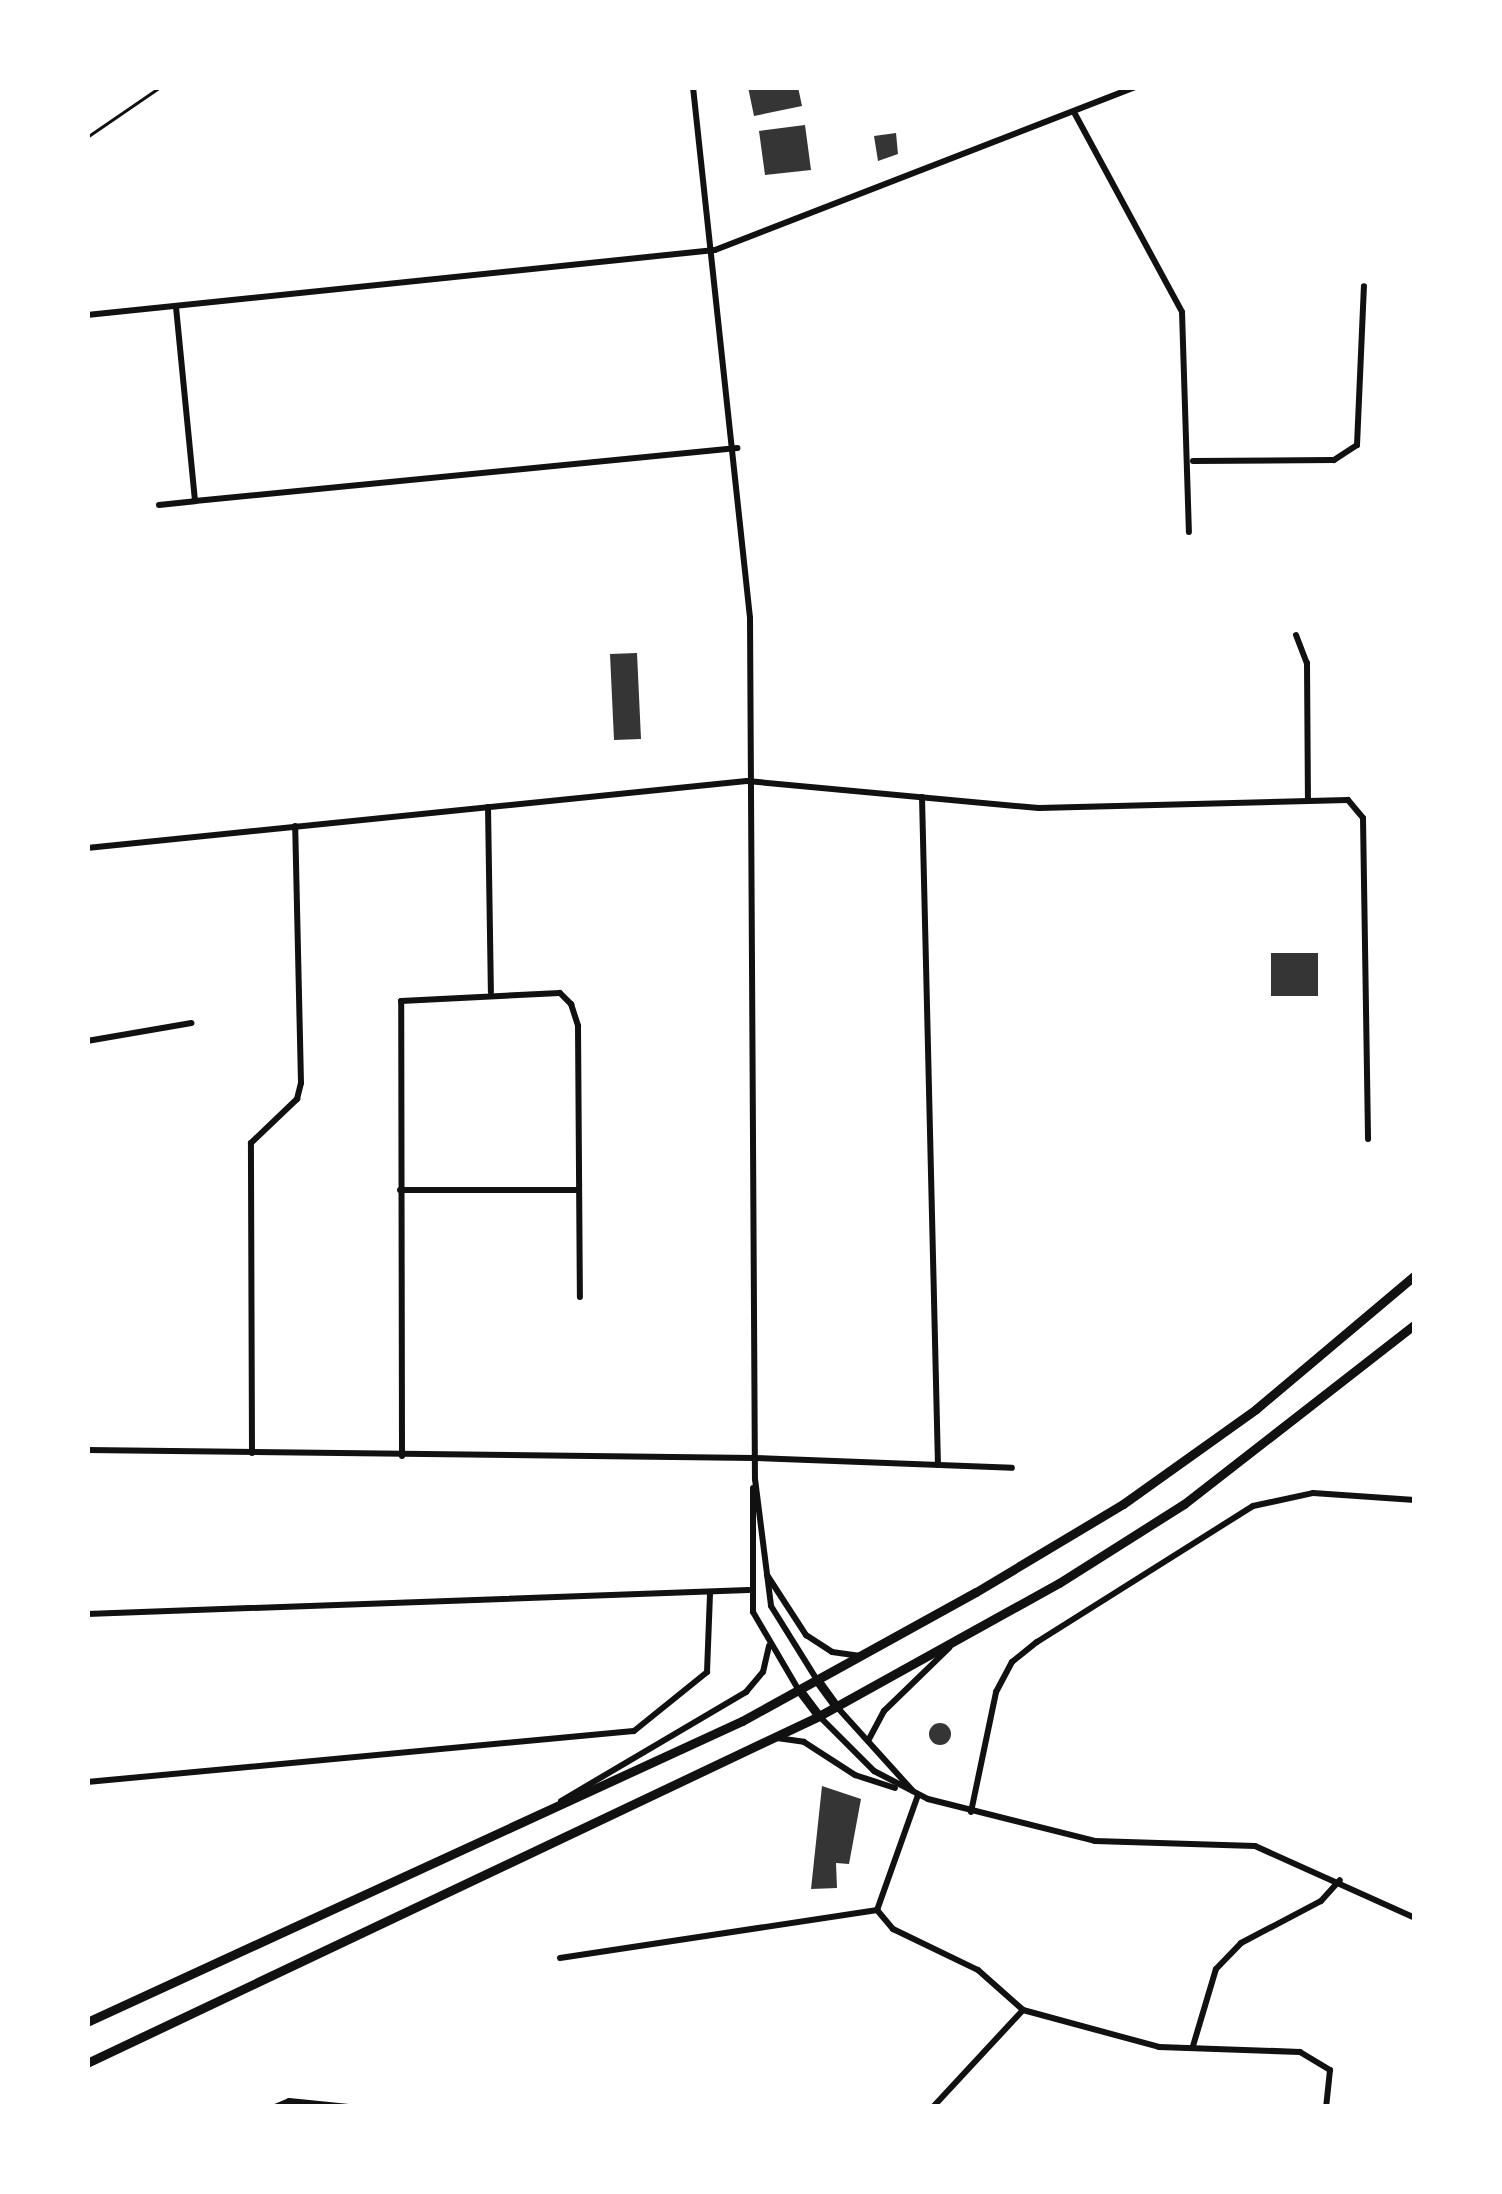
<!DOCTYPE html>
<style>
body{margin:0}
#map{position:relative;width:1502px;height:2194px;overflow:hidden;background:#fff;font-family:"Golos Text",sans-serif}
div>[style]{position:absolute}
.building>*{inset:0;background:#353535}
.round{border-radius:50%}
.path>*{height:3px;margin:-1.5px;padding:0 1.5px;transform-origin:1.5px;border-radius:1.5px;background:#111}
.minor>*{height:6px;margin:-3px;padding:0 3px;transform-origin:3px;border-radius:3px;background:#111}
.tertiary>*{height:6px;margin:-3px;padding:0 3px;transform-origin:3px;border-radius:3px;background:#111}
.trunk>*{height:9px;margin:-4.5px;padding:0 4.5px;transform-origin:4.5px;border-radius:4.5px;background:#111}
span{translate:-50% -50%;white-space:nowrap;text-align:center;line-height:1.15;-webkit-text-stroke:10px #fff;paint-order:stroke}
.frame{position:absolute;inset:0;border:90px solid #fff;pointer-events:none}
</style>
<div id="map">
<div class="building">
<div style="clip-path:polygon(748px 87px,798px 87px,802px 106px,754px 116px)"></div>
<div style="clip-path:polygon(805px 125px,811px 170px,765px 175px,759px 131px)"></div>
<div style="clip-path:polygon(896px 133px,898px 154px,878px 161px,874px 136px)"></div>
<div style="clip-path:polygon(637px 653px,641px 739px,614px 740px,610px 654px)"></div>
<div style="clip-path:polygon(1271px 953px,1318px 953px,1318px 996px,1271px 996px)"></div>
<div class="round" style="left:929px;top:1723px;width:22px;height:22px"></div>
<div style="clip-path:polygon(822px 1786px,861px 1799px,849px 1864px,836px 1863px,837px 1888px,811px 1889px)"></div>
</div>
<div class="path">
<div style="left:87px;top:137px;width:88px;rotate:-34.4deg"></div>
</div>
<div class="minor">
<div style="left:1075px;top:114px;width:225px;rotate:61.6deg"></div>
<div style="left:1182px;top:312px;width:220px;rotate:88.2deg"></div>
<div style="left:176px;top:307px;width:195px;rotate:84.4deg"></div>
<div style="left:195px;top:501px;width:545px;rotate:-5.58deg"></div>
<div style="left:87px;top:315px;width:631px;rotate:-5.91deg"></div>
<div style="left:715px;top:250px;width:451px;rotate:-21.2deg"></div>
<div style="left:1193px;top:461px;width:141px;rotate:-0.4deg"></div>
<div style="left:1334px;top:460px;width:27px;rotate:-33deg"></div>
<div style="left:1357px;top:445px;width:159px;rotate:-87.5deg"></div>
<div style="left:159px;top:505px;width:36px;rotate:-6deg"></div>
<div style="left:1296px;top:635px;width:30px;rotate:69deg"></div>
<div style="left:1307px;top:663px;width:137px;rotate:89.6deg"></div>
<div style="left:922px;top:797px;width:668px;rotate:88.63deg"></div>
<div style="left:488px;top:807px;width:185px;rotate:89.1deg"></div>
<div style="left:87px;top:848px;width:663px;rotate:-5.8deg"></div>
<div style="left:747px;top:781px;width:293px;rotate:5.3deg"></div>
<div style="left:1039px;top:808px;width:309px;rotate:-1.5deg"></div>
<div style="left:1348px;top:800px;width:23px;rotate:50deg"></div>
<div style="left:1363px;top:818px;width:321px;rotate:89.1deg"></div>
<div style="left:87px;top:1041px;width:106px;rotate:-9.8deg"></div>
<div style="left:400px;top:1190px;width:179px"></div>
<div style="left:252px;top:1453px;width:310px;rotate:-90.2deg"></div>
<div style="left:251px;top:1143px;width:64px;rotate:-43.7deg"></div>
<div style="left:297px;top:1099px;width:16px;rotate:-76deg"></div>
<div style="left:301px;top:1083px;width:257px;rotate:-91.3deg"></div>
<div style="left:402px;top:1456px;width:455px;rotate:-90.1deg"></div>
<div style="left:401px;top:1001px;width:159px;rotate:-2.9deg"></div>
<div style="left:560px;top:993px;width:16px;rotate:45deg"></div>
<div style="left:571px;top:1004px;width:23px;rotate:72deg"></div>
<div style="left:578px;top:1026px;width:271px;rotate:89.6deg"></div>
<div style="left:755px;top:1458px;width:257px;rotate:2.2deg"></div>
<div style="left:87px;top:1614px;width:662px;rotate:-2.08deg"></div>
<div style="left:87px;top:1782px;width:549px;rotate:-5.33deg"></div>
<div style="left:634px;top:1731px;width:94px;rotate:-38.9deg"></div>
<div style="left:707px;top:1672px;width:78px;rotate:-87.8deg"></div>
<div style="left:918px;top:1795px;width:122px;rotate:109.6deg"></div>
<div style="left:877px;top:1910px;width:25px;rotate:50deg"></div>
<div style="left:893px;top:1929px;width:94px;rotate:25.8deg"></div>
<div style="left:978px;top:1970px;width:60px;rotate:41.6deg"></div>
<div style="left:1023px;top:2010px;width:132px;rotate:132.9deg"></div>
<div style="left:971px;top:1812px;width:123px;rotate:-78.2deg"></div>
<div style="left:996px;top:1692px;width:34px;rotate:-62deg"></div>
<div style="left:1012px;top:1662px;width:32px;rotate:-39deg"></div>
<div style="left:1037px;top:1642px;width:255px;rotate:-32.2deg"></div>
<div style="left:1253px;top:1506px;width:61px;rotate:-12.2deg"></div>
<div style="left:1313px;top:1493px;width:102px;rotate:3.9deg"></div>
<div style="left:560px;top:1958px;width:321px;rotate:-8.6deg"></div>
<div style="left:1023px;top:2010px;width:141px;rotate:15.2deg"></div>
<div style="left:1159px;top:2047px;width:141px;rotate:2deg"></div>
<div style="left:1300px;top:2052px;width:35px;rotate:31deg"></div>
<div style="left:1330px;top:2070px;width:37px;rotate:96deg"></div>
<div style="left:1193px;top:2046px;width:80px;rotate:-73.4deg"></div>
<div style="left:1216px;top:1969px;width:36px;rotate:-46deg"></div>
<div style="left:1241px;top:1943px;width:90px;rotate:-27.7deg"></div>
<div style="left:1321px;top:1901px;width:28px;rotate:-48deg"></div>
<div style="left:275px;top:2107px;width:15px;rotate:-23deg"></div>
<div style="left:289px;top:2101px;width:60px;rotate:5.7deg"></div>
</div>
<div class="tertiary">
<div style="left:693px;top:87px;width:534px;rotate:83.87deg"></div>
<div style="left:750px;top:618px;width:861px;rotate:89.67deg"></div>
<div style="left:755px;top:1479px;width:128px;rotate:82.8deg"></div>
<div style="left:771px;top:1606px;width:87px;rotate:58.1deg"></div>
<div style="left:87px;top:1450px;width:668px;rotate:0.69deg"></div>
<div style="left:753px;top:1488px;width:124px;rotate:90deg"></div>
<div style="left:753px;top:1612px;width:89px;rotate:59.7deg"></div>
<div style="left:767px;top:1575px;width:72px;rotate:57deg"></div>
<div style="left:806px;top:1635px;width:31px;rotate:33deg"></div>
<div style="left:832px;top:1652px;width:27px;rotate:8deg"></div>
<div style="left:837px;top:1707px;width:113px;rotate:47.9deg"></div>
<div style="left:819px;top:1716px;width:78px;rotate:45deg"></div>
<div style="left:874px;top:1771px;width:61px;rotate:27.4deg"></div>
<div style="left:928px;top:1799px;width:172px;rotate:14.1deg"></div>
<div style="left:1095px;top:1841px;width:160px;rotate:1.8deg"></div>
<div style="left:1255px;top:1846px;width:175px;rotate:24.2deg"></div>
<div style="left:777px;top:1738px;width:27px;rotate:8deg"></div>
<div style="left:804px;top:1742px;width:61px;rotate:32.9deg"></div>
<div style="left:855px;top:1775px;width:42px;rotate:18deg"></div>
<div style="left:868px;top:1741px;width:34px;rotate:-62deg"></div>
<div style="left:884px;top:1711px;width:91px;rotate:-44.1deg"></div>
<div style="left:561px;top:1801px;width:215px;rotate:-30.5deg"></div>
<div style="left:746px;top:1692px;width:26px;rotate:-50deg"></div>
<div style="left:763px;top:1672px;width:27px;rotate:-77deg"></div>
</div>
<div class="trunk">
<div style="left:817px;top:1680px;width:32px;rotate:54deg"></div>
<div style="left:800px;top:1691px;width:31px;rotate:53deg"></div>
<div style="left:87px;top:2022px;width:721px;rotate:-24.68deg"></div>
<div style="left:742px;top:1721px;width:267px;rotate:-28.9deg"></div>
<div style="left:976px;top:1592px;width:171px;rotate:-30.9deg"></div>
<div style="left:1123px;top:1504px;width:163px;rotate:-35.5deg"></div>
<div style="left:1256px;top:1409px;width:208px;rotate:-40.1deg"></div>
<div style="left:87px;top:2063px;width:810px;rotate:-25.36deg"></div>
<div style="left:819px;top:1716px;width:274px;rotate:-29deg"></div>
<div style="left:1059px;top:1583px;width:148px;rotate:-32.3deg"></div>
<div style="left:1184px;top:1504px;width:293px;rotate:-37.9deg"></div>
</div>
<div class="frame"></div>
</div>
